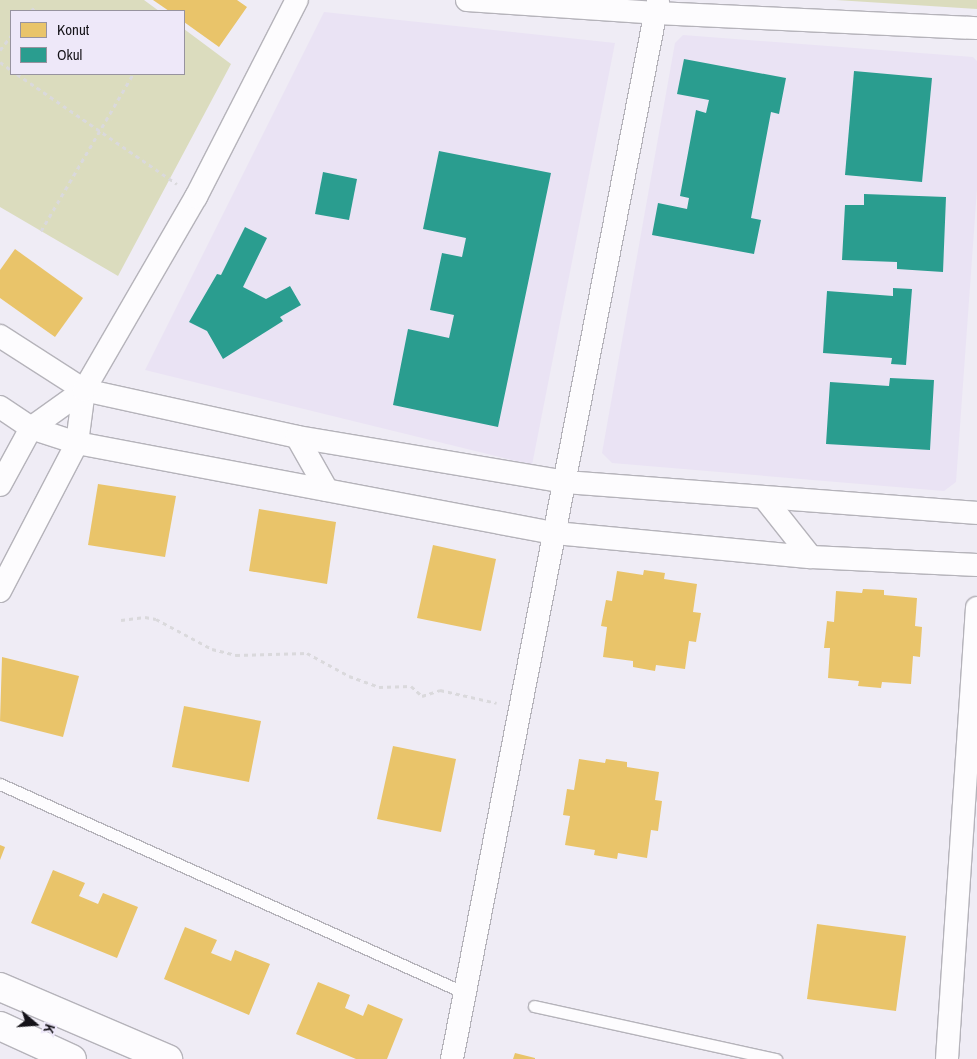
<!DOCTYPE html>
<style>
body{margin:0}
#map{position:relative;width:977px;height:1059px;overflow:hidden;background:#efecf5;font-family:"Archivo Narrow",sans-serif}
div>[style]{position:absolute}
.built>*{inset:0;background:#eae3f4}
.green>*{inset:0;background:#dbdcbe}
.homes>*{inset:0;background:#e9c46a}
.schools>*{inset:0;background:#2a9d8f}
.path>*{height:3px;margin-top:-1.5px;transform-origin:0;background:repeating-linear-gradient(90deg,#dad9dc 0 4px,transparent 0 8px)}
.roads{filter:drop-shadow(1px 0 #b5b3ba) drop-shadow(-1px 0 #b5b3ba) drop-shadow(0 1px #b5b3ba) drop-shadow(0 -1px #b5b3ba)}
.lane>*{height:11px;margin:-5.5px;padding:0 5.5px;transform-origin:5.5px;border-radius:5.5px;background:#fdfcfe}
.street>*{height:22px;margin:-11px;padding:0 11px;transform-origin:11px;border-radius:11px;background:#fdfcfe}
.secondary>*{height:28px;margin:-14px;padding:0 14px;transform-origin:14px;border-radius:14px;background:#fdfcfe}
span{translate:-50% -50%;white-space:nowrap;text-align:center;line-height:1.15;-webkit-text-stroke:5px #eee8f9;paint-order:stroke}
.legend{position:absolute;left:10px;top:10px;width:175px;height:65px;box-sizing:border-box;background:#eee8f9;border:1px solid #97939f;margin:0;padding:6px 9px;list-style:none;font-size:15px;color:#151319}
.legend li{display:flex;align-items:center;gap:10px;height:25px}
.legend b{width:25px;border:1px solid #97939f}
.north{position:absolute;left:10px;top:999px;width:50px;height:50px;-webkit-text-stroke:4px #eee8f9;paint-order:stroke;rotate:108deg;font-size:14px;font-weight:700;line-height:20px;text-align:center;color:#151319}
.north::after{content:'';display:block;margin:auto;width:18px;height:22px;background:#151319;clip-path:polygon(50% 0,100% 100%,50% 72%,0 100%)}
</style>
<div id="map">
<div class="built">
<div style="clip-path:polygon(324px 12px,615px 43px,532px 465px,145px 370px)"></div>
<div style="clip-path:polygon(683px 35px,973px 57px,977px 61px,977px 189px,956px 482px,944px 491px,612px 463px,602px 453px,675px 43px)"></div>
</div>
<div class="green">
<div style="clip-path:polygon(0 0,144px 0,159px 11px,11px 11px,11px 74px,184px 74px,184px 29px,231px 64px,118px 276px,0 207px)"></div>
<div style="clip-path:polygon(836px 0,977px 0,977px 9px)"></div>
</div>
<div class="homes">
<div style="clip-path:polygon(153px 0,237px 0,247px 7px,219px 47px,184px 22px,184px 11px,169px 11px)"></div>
<div style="clip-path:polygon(15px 249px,83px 298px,55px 337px,0 298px,0 270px)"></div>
<div style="clip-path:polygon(98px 484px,176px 496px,165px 557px,88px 545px)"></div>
<div style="clip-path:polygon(259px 509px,336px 522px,327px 584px,249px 571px)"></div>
<div style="clip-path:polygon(433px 545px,496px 559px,481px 631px,417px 618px)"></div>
<div style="clip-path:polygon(644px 570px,665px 573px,664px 579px,697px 584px,693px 612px,701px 613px,696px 642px,689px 641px,685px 669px,656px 665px,655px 671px,633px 667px,633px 661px,603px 657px,607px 627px,601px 626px,606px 600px,612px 601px,617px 571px,643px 575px)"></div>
<div style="clip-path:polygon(863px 589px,884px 590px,884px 595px,917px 598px,915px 626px,922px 627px,920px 657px,913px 656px,911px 684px,882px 682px,881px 688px,858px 686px,859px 681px,828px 678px,830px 648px,824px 648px,827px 621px,834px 622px,836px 591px,862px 593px)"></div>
<div style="clip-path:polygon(2px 657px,79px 676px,63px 737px,0 721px)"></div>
<div style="clip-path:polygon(184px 706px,261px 721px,249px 782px,172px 767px)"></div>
<div style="clip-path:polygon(393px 746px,456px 759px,441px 832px,377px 819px)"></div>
<div style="clip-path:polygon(579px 759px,605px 763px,606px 759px,627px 762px,627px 767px,659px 772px,655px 800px,662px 801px,658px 831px,651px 830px,647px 858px,618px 853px,617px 859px,594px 855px,595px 850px,565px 845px,570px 816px,563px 815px,567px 789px,574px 790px)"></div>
<div style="clip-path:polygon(0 845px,5px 847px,0 860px)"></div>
<div style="clip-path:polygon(53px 870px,85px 883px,79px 896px,98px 904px,103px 893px,138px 907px,117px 958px,31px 923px)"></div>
<div style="clip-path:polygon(817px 924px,906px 936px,896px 1011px,807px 999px)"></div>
<div style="clip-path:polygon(185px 927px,217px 940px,211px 953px,231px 961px,235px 950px,270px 964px,249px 1015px,164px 979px)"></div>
<div style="clip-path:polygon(318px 982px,350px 995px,345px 1008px,363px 1016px,368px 1004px,403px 1019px,387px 1059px,356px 1059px,296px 1034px)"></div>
<div style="clip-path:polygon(515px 1053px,535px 1058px,535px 1059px,513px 1059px)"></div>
</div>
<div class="schools">
<div style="clip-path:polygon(684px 59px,786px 78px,779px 114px,771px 112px,751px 218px,761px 220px,754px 254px,652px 235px,658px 203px,687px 209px,689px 198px,680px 196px,696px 110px,706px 113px,709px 100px,677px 94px)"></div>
<div style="clip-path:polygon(854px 71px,932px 78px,922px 182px,845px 175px)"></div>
<div style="clip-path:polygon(439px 151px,551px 173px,498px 427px,393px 405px,408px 329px,449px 338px,454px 315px,430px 310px,442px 253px,462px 257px,466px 238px,423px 229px)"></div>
<div style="clip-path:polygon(323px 172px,357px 179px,349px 220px,315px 214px)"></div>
<div style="clip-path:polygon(864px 194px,946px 197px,943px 272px,897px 269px,897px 262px,842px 260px,845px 205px,864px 205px)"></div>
<div style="clip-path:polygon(245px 227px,267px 238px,243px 287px,266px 299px,290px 286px,301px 305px,280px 317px,283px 321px,223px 359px,207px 331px,189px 322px,217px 274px,221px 275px)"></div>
<div style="clip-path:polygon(893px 288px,912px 289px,906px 365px,891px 364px,892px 358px,823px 353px,827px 291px,893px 296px)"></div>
<div style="clip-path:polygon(890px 378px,934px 380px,930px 450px,826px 444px,830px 382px,889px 386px)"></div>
</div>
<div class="path">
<div style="left:31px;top:11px;width:6px;rotate:-45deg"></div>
<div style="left:0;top:50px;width:18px;rotate:-52deg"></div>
<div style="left:0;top:62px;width:14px;rotate:36deg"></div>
<div style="left:17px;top:74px;width:194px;rotate:34.5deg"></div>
<div style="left:41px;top:231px;width:182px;rotate:-59.6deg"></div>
<div style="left:121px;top:620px;width:24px;rotate:-7deg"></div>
<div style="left:145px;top:617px;width:11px;rotate:10deg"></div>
<div style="left:156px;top:619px;width:64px;rotate:28.2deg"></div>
<div style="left:212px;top:649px;width:25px;rotate:14deg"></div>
<div style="left:236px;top:655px;width:71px;rotate:-1.6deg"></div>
<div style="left:307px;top:653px;width:48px;rotate:28.7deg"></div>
<div style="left:349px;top:676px;width:32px;rotate:20deg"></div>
<div style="left:379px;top:687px;width:32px;rotate:-2deg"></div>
<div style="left:411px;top:686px;width:15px;rotate:42deg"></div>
<div style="left:422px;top:696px;width:19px;rotate:-18deg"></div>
<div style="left:440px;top:690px;width:58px;rotate:12.8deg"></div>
</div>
<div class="roads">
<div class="lane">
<div style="left:0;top:784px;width:510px;rotate:24.2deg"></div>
<div style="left:534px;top:1006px;width:248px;rotate:12.4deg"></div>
</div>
<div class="street">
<div style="left:467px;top:0;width:189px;rotate:3.9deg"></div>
<div style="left:656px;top:13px;width:321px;rotate:2.7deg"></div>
<div style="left:0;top:336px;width:100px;rotate:32.7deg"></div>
<div style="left:84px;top:390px;width:218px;rotate:12.4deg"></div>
<div style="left:297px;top:437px;width:273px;rotate:9.5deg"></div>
<div style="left:566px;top:482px;width:412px;rotate:4.3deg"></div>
<div style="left:0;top:407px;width:37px;rotate:34deg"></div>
<div style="left:31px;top:428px;width:48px;rotate:18.1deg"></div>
<div style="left:77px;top:443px;width:486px;rotate:10.7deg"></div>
<div style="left:555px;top:533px;width:257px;rotate:5.4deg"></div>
<div style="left:811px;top:557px;width:166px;rotate:2.8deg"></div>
<div style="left:297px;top:437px;width:61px;rotate:60.5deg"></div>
<div style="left:0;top:485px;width:65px;rotate:-61.5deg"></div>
<div style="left:31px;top:428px;width:65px;rotate:-35.6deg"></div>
<div style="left:765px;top:499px;width:74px;rotate:51.6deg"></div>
<div style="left:0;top:591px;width:167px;rotate:-62.5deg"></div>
<div style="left:77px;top:443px;width:53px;rotate:-82.5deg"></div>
<div style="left:84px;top:390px;width:223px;rotate:-59.9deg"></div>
<div style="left:196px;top:197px;width:221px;rotate:-62.9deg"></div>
<div style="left:452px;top:1059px;width:1079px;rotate:-78.99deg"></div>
<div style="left:947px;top:1059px;width:452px;rotate:-86.2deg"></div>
</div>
<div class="secondary">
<div style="left:0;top:987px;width:183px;rotate:23.2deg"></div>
<div style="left:0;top:1026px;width:79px;rotate:24.6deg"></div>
</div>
</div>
<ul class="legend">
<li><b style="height:14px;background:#e9c46a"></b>Konut</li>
<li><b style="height:14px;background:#2a9d8f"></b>Okul</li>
</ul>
<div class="north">K</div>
</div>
